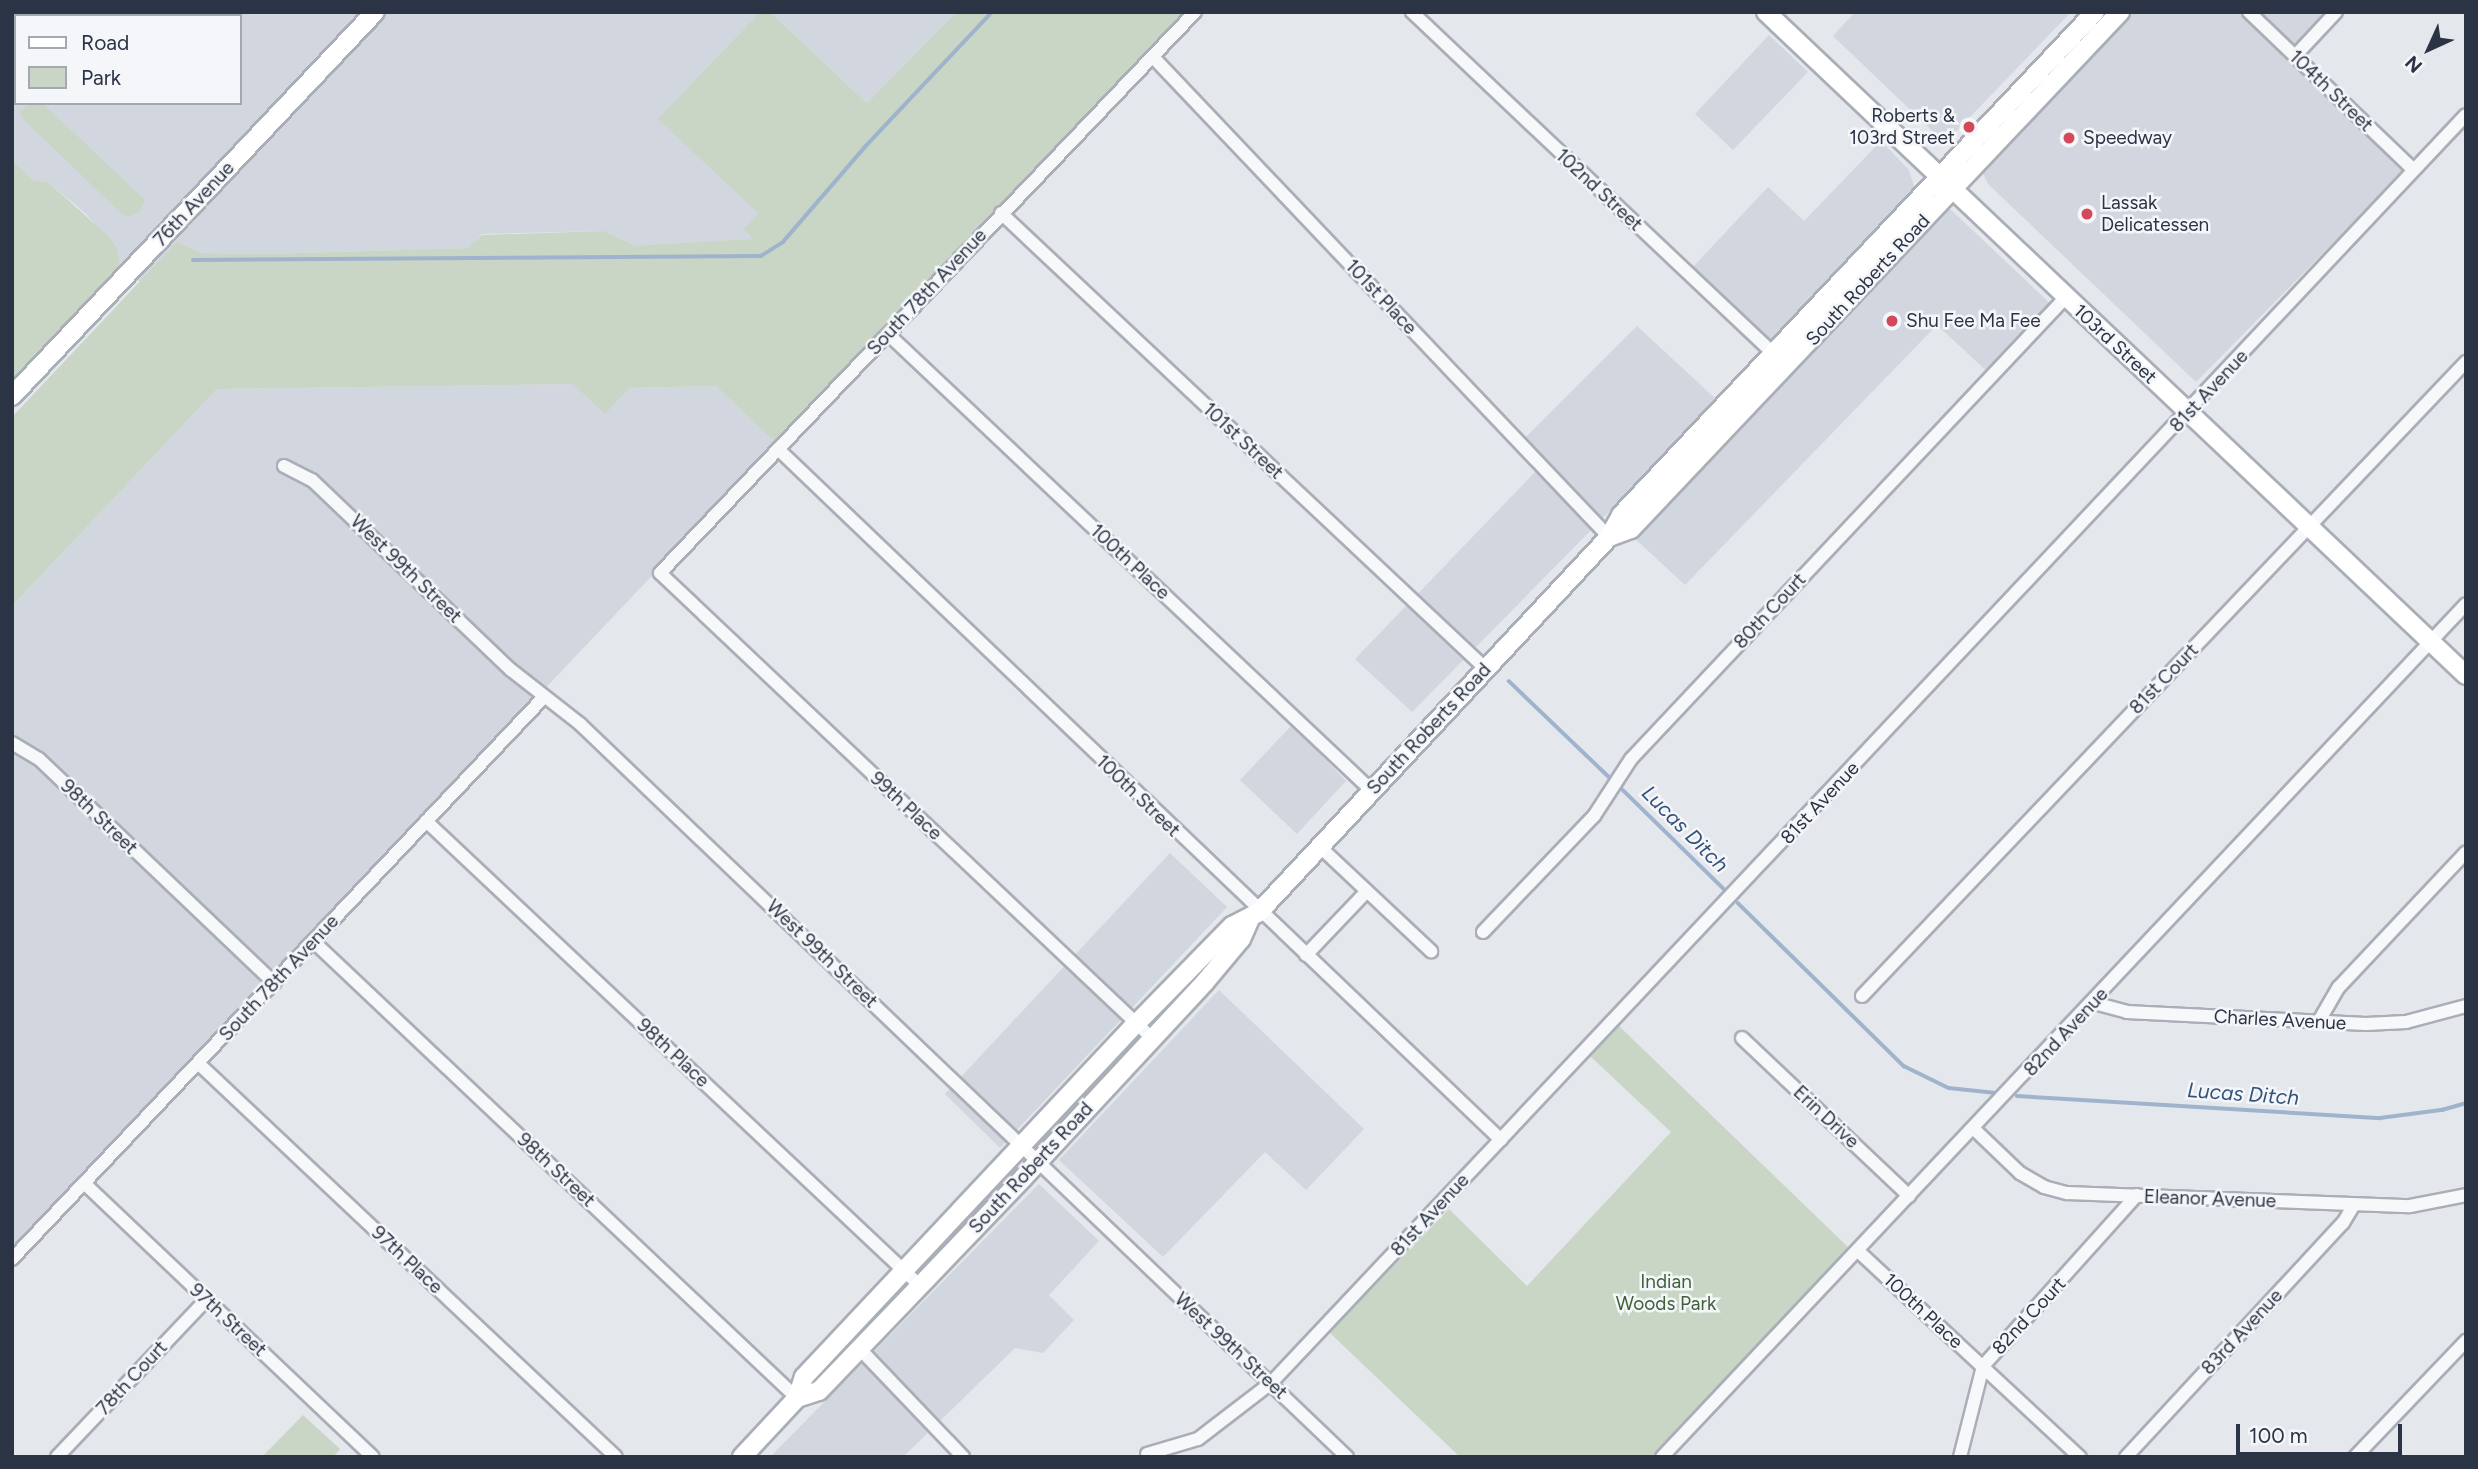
<!DOCTYPE html>
<style>
body{margin:0}
#map{position:relative;width:2478px;height:1469px;overflow:hidden;background:#e4e7ec;font-family:Figtree,sans-serif}
div>[style]{position:absolute}
.built>*{inset:0;background:#d2d6de}
.green>*{inset:0;background:#c9d6c5}
.stream>*{height:3.5px;margin:-1.75px;padding:0 1.75px;transform-origin:1.75px;border-radius:1.75px;background:#9fb4cc}
.roads{filter:drop-shadow(2px 0 #a9aeb7) drop-shadow(-2px 0 #a9aeb7) drop-shadow(0 2px #a9aeb7) drop-shadow(0 -2px #a9aeb7)}
.street>*{height:12px;margin:-6px;padding:0 6px;transform-origin:6px;border-radius:6px;background:#f7f8fa}
.secondary>*{height:18px;margin:-9px;padding:0 9px;transform-origin:9px;border-radius:9px;background:#fff}
.dots>*{width:19px;height:19px;translate:-50% -50%;box-sizing:border-box;border:4px solid #f4f6f9;border-radius:50%}
span{translate:-50% -50%;white-space:nowrap;text-align:center;line-height:1.15;-webkit-text-stroke:5px #f4f6f9;paint-order:stroke}
.street-label{font-size:19px;color:#2b3445}
.poi-label{font-size:19px;color:#2b3445}
.right{translate:-100% -50%;text-align:right}
.left{translate:0 -50%;text-align:left}
.park-label{font-size:19px;color:#3f6138}
.water-label{font-size:21px;color:#34527a;font-style:italic}
.frame{position:absolute;inset:0;border:14px solid #2b3445;pointer-events:none}
.legend{position:absolute;left:14px;top:14px;width:228px;height:91px;box-sizing:border-box;background:#f4f6f9;border:2px solid #a4a8b1;margin:0;padding:9px 12px;list-style:none;font-size:21px;color:#2b3445}
.legend li{display:flex;align-items:center;gap:14px;height:35px}
.legend b{width:35px;border:2px solid #a4a8b1}
.north{position:absolute;left:2394px;top:14px;width:70px;height:70px;-webkit-text-stroke:5px #f4f6f9;paint-order:stroke;rotate:225deg;font-size:19px;font-weight:700;line-height:28px;text-align:center;color:#2b3445}
.north::after{content:'';display:block;margin:auto;width:24px;height:32px;background:#2b3445;clip-path:polygon(50% 0,100% 100%,50% 72%,0 100%)}
.scale{position:absolute;left:2236px;top:1424px;width:166px;height:32px;box-sizing:border-box;border:4px solid #2b3445;border-top:0;padding-left:9px;font-size:21px;line-height:24px;white-space:nowrap;color:#2b3445;-webkit-text-stroke:5px #f4f6f9;paint-order:stroke}
</style>
<div id="map">
<div class="built">
<div style="clip-path:polygon(evenodd,12px 12px,760px 12px,659px 119px,759px 213px,754px 239px,663px 247px,636px 246px,604px 231px,482px 234px,469px 248px,266px 254px,201px 253px,177px 243px,140px 282px,120px 266px,118px 249px,85px 213px,49px 183px,33px 180px,12px 160px,12px 12px,16px 16px,240px 16px,240px 103px,16px 103px,16px 16px)"></div>
<div style="clip-path:polygon(770px 12px,956px 12px,867px 103px)"></div>
<div style="clip-path:polygon(1855px 12px,2071px 12px,1945px 143px,1833px 36px)"></div>
<div style="clip-path:polygon(2127px 12px,2238px 12px,2404px 171px,2196px 382px,1988px 184px,1981px 169px)"></div>
<div style="clip-path:polygon(2259px 12px,2328px 12px,2294px 48px)"></div>
<div style="clip-path:polygon(1769px 35px,1808px 72px,1733px 150px,1695px 114px)"></div>
<div style="clip-path:polygon(1881px 141px,1909px 170px,1914px 186px,1908px 201px,1772px 343px,1692px 268px,1768px 187px,1804px 221px)"></div>
<div style="clip-path:polygon(1948px 207px,2056px 309px,1992px 376px,1937px 325px,1685px 585px,1631px 535px)"></div>
<div style="clip-path:polygon(1637px 326px,1718px 401px,1412px 712px,1355px 659px,1536px 471px,1514px 449px)"></div>
<div style="clip-path:polygon(573px 384px,629px 388px,716px 386px,777px 444px,12px 1250px,12px 606px,217px 389px)"></div>
<div style="clip-path:polygon(1292px 725px,1346px 781px,1297px 834px,1240px 780px)"></div>
<div style="clip-path:polygon(1170px 853px,1227px 907px,1000px 1148px,945px 1094px)"></div>
<div style="clip-path:polygon(1219px 990px,1364px 1129px,1306px 1190px,1265px 1152px,1163px 1257px,1059px 1160px)"></div>
<div style="clip-path:polygon(1039px 1184px,1099px 1241px,1049px 1295px,1074px 1320px,1043px 1353px,1015px 1348px,903px 1457px,770px 1457px)"></div>
</div>
<div class="green">
<div style="clip-path:polygon(760px 12px,770px 12px,867px 103px,956px 12px,1188px 12px,777px 444px,716px 386px,629px 388px,605px 414px,573px 384px,217px 389px,12px 606px,12px 417px,177px 242px,201px 253px,266px 254px,468px 248px,482px 235px,604px 231px,636px 246px,753px 239px,744px 229px,758px 213px,658px 119px)"></div>
<div style="clip-path:polygon(31px 103px,42px 103px,145px 200px,139px 213px,126px 217px,121px 213px,22px 118px,20px 112px)"></div>
<div style="clip-path:polygon(12px 160px,33px 180px,49px 183px,106px 234px,118px 249px,120px 266px,12px 380px)"></div>
<div style="clip-path:polygon(1619px 1026px,1852px 1251px,1657px 1457px,1460px 1457px,1329px 1332px,1449px 1209px,1527px 1286px,1671px 1132px,1590px 1056px)"></div>
<div style="clip-path:polygon(303px 1415px,340px 1449px,333px 1457px,262px 1457px)"></div>
</div>
<div class="stream">
<div style="left:193px;top:260px;width:568px;rotate:-0.4deg"></div>
<div style="left:761px;top:256px;width:26px;rotate:-32deg"></div>
<div style="left:783px;top:242px;width:124px;rotate:-49.2deg"></div>
<div style="left:864px;top:148px;width:187px;rotate:-46.7deg"></div>
<div style="left:1509px;top:681px;width:139px;rotate:43.8deg"></div>
<div style="left:1623px;top:790px;width:143px;rotate:44.4deg"></div>
<div style="left:1738px;top:903px;width:233px;rotate:44.5deg"></div>
<div style="left:1904px;top:1066px;width:50px;rotate:26.1deg"></div>
<div style="left:1949px;top:1088px;width:47px;rotate:6.1deg"></div>
<div style="left:2017px;top:1096px;width:364px;rotate:3.5deg"></div>
<div style="left:2380px;top:1118px;width:63px;rotate:-7.4deg"></div>
<div style="left:2442px;top:1110px;width:25px;rotate:-16deg"></div>
</div>
<div class="roads">
<div class="street">
<div style="left:1412px;top:12px;width:504px;rotate:43.39deg"></div>
<div style="left:2249px;top:12px;width:227px;rotate:43.8deg"></div>
<div style="left:2295px;top:56px;width:60px;rotate:-47deg"></div>
<div style="left:1153px;top:57px;width:662px;rotate:46.47deg"></div>
<div style="left:1001px;top:213px;width:664px;rotate:43.23deg"></div>
<div style="left:888px;top:334px;width:664px;rotate:43.35deg"></div>
<div style="left:778px;top:449px;width:1000px;rotate:43.7deg"></div>
<div style="left:284px;top:466px;width:31px;rotate:27deg"></div>
<div style="left:312px;top:480px;width:275px;rotate:43.7deg"></div>
<div style="left:511px;top:670px;width:88px;rotate:38deg"></div>
<div style="left:580px;top:724px;width:1061px;rotate:43.7deg"></div>
<div style="left:12px;top:743px;width:31px;rotate:31deg"></div>
<div style="left:39px;top:759px;width:325px;rotate:43.6deg"></div>
<div style="left:426px;top:821px;width:677px;rotate:43.26deg"></div>
<div style="left:1319px;top:846px;width:154px;rotate:43.2deg"></div>
<div style="left:1483px;top:932px;width:161px;rotate:-46.3deg"></div>
<div style="left:1594px;top:816px;width:68px;rotate:-57deg"></div>
<div style="left:1631px;top:759px;width:635px;rotate:-46.72deg"></div>
<div style="left:314px;top:942px;width:664px;rotate:43.35deg"></div>
<div style="left:1306px;top:955px;width:88px;rotate:-46.4deg"></div>
<div style="left:1862px;top:996px;width:876px;rotate:-46.39deg"></div>
<div style="left:2094px;top:1003px;width:34px;rotate:15deg"></div>
<div style="left:2127px;top:1012px;width:239px;rotate:2.9deg"></div>
<div style="left:2366px;top:1024px;width:40px;rotate:-2.9deg"></div>
<div style="left:2406px;top:1022px;width:62px;rotate:-14.9deg"></div>
<div style="left:2319px;top:1021px;width:39px;rotate:-60deg"></div>
<div style="left:2339px;top:987px;width:185px;rotate:-46.7deg"></div>
<div style="left:1742px;top:1038px;width:230px;rotate:43.4deg"></div>
<div style="left:1153px;top:1039px;width:678px;rotate:-136.61deg"></div>
<div style="left:660px;top:573px;width:775px;rotate:-46.36deg"></div>
<div style="left:198px;top:1063px;width:574px;rotate:43.31deg"></div>
<div style="left:1974px;top:1129px;width:64px;rotate:43.7deg"></div>
<div style="left:2020px;top:1173px;width:28px;rotate:30deg"></div>
<div style="left:2044px;top:1187px;width:24px;rotate:15deg"></div>
<div style="left:2067px;top:1193px;width:343px;rotate:2.2deg"></div>
<div style="left:2410px;top:1206px;width:57px;rotate:-11.1deg"></div>
<div style="left:84px;top:1183px;width:398px;rotate:43.5deg"></div>
<div style="left:1858px;top:1251px;width:303px;rotate:42.9deg"></div>
<div style="left:12px;top:1259px;width:774px;rotate:-46.57deg"></div>
<div style="left:859px;top:1348px;width:151px;rotate:46.3deg"></div>
<div style="left:1147px;top:1454px;width:53px;rotate:-16.4deg"></div>
<div style="left:1198px;top:1439px;width:92px;rotate:-37.5deg"></div>
<div style="left:1271px;top:1383px;width:1742px;rotate:-46.7deg"></div>
<div style="left:57px;top:1457px;width:218px;rotate:-46.5deg"></div>
<div style="left:1662px;top:1457px;width:1172px;rotate:-46.69deg"></div>
<div style="left:1960px;top:1457px;width:94px;rotate:-75.8deg"></div>
<div style="left:1983px;top:1366px;width:230px;rotate:-48deg"></div>
<div style="left:2126px;top:1457px;width:319px;rotate:-47.2deg"></div>
<div style="left:2343px;top:1223px;width:21px;rotate:-59deg"></div>
<div style="left:2355px;top:1457px;width:161px;rotate:-46.3deg"></div>
</div>
<div class="secondary">
<div style="left:1766px;top:12px;width:964px;rotate:43.45deg"></div>
<div style="left:12px;top:396px;width:528px;rotate:-46.61deg"></div>
<div style="left:1609px;top:537px;width:23px;rotate:-20deg"></div>
<div style="left:1631px;top:529px;width:712px;rotate:-46.59deg"></div>
<div style="left:797px;top:1398px;width:23px;rotate:-18deg"></div>
<div style="left:819px;top:1391px;width:295px;rotate:-46.2deg"></div>
<div style="left:1023px;top:1178px;width:267px;rotate:-47.1deg"></div>
<div style="left:1205px;top:982px;width:56px;rotate:-50.1deg"></div>
<div style="left:1241px;top:939px;width:20px;rotate:-66deg"></div>
<div style="left:742px;top:1457px;width:81px;rotate:-47deg"></div>
<div style="left:797px;top:1398px;width:22px;rotate:-72deg"></div>
<div style="left:804px;top:1377px;width:485px;rotate:-46.8deg"></div>
<div style="left:1136px;top:1024px;width:137px;rotate:-45.6deg"></div>
<div style="left:1232px;top:926px;width:30px;rotate:-27deg"></div>
<div style="left:1259px;top:912px;width:513px;rotate:-46.97deg"></div>
<div style="left:1609px;top:537px;width:25px;rotate:-61deg"></div>
<div style="left:1621px;top:515px;width:691px;rotate:-46.7deg"></div>
</div>
</div>
<div class="dots">
<div style="left:1969px;top:127px;background:#d1495b"></div>
<div style="left:2069px;top:138px;background:#d1495b"></div>
<div style="left:2087px;top:214px;background:#d1495b"></div>
<div style="left:1892px;top:321px;background:#d1495b"></div>
</div>
<div class="street-label">
<span style="left:2331px;top:91px;rotate:44deg">104th Street</span>
<span style="left:1599px;top:190px;rotate:43deg">102nd Street</span>
<span style="left:194px;top:204px;rotate:-47deg">76th Avenue</span>
<span style="left:1868px;top:280px;rotate:-47deg">South Roberts Road</span>
<span style="left:927px;top:292px;rotate:-47deg">South 78th Avenue</span>
<span style="left:1381px;top:297px;rotate:47deg">101st Place</span>
<span style="left:2115px;top:344px;rotate:43deg">103rd Street</span>
<span style="left:2209px;top:391px;rotate:-47deg">81st Avenue</span>
<span style="left:1243px;top:441px;rotate:43deg">101st Street</span>
<span style="left:1130px;top:562px;rotate:43deg">100th Place</span>
<span style="left:406px;top:569px;rotate:44deg">West 99th Street</span>
<span style="left:1770px;top:611px;rotate:-47deg">80th Court</span>
<span style="left:2164px;top:679px;rotate:-46deg">81st Court</span>
<span style="left:1429px;top:729px;rotate:-47deg">South Roberts Road</span>
<span style="left:1138px;top:796px;rotate:44deg">100th Street</span>
<span style="left:1820px;top:803px;rotate:-47deg">81st Avenue</span>
<span style="left:906px;top:806px;rotate:43deg">99th Place</span>
<span style="left:99px;top:817px;rotate:44deg">98th Street</span>
<span style="left:822px;top:954px;rotate:44deg">West 99th Street</span>
<span style="left:279px;top:978px;rotate:-47deg">South 78th Avenue</span>
<span style="left:2280px;top:1020px;rotate:3deg">Charles Avenue</span>
<span style="left:2066px;top:1032px;rotate:-47deg">82nd Avenue</span>
<span style="left:673px;top:1053px;rotate:43deg">98th Place</span>
<span style="left:1826px;top:1117px;rotate:43deg">Erin Drive</span>
<span style="left:1031px;top:1168px;rotate:-47deg">South Roberts Road</span>
<span style="left:556px;top:1170px;rotate:43deg">98th Street</span>
<span style="left:2210px;top:1199px;rotate:2deg">Eleanor Avenue</span>
<span style="left:1430px;top:1215px;rotate:-47deg">81st Avenue</span>
<span style="left:407px;top:1260px;rotate:43deg">97th Place</span>
<span style="left:1923px;top:1311px;rotate:43deg">100th Place</span>
<span style="left:2029px;top:1316px;rotate:-47deg">82nd Court</span>
<span style="left:228px;top:1320px;rotate:43deg">97th Street</span>
<span style="left:2242px;top:1332px;rotate:-47deg">83rd Avenue</span>
<span style="left:1231px;top:1346px;rotate:43deg">West 99th Street</span>
<span style="left:132px;top:1378px;rotate:-47deg">78th Court</span>
</div>
<div class="poi-label">
<span class="right" style="left:1955px;top:127px">Roberts &amp;<br>103rd Street</span>
<span class="left" style="left:2083px;top:138px">Speedway</span>
<span class="left" style="left:2101px;top:214px">Lassak<br>Delicatessen</span>
<span class="left" style="left:1906px;top:321px">Shu Fee Ma Fee</span>
</div>
<div class="park-label">
<span style="left:1666px;top:1293px">Indian<br>Woods Park</span>
</div>
<div class="water-label">
<span style="left:1685px;top:829px;rotate:45deg">Lucas Ditch</span>
<span style="left:2243px;top:1094px;rotate:4deg">Lucas Ditch</span>
</div>
<div class="frame"></div>
<ul class="legend">
<li><b style="height:9px;background:#fff"></b>Road</li>
<li><b style="height:19px;background:#c9d6c5"></b>Park</li>
</ul>
<div class="north">N</div>
<div class="scale">100 m</div>
</div>
